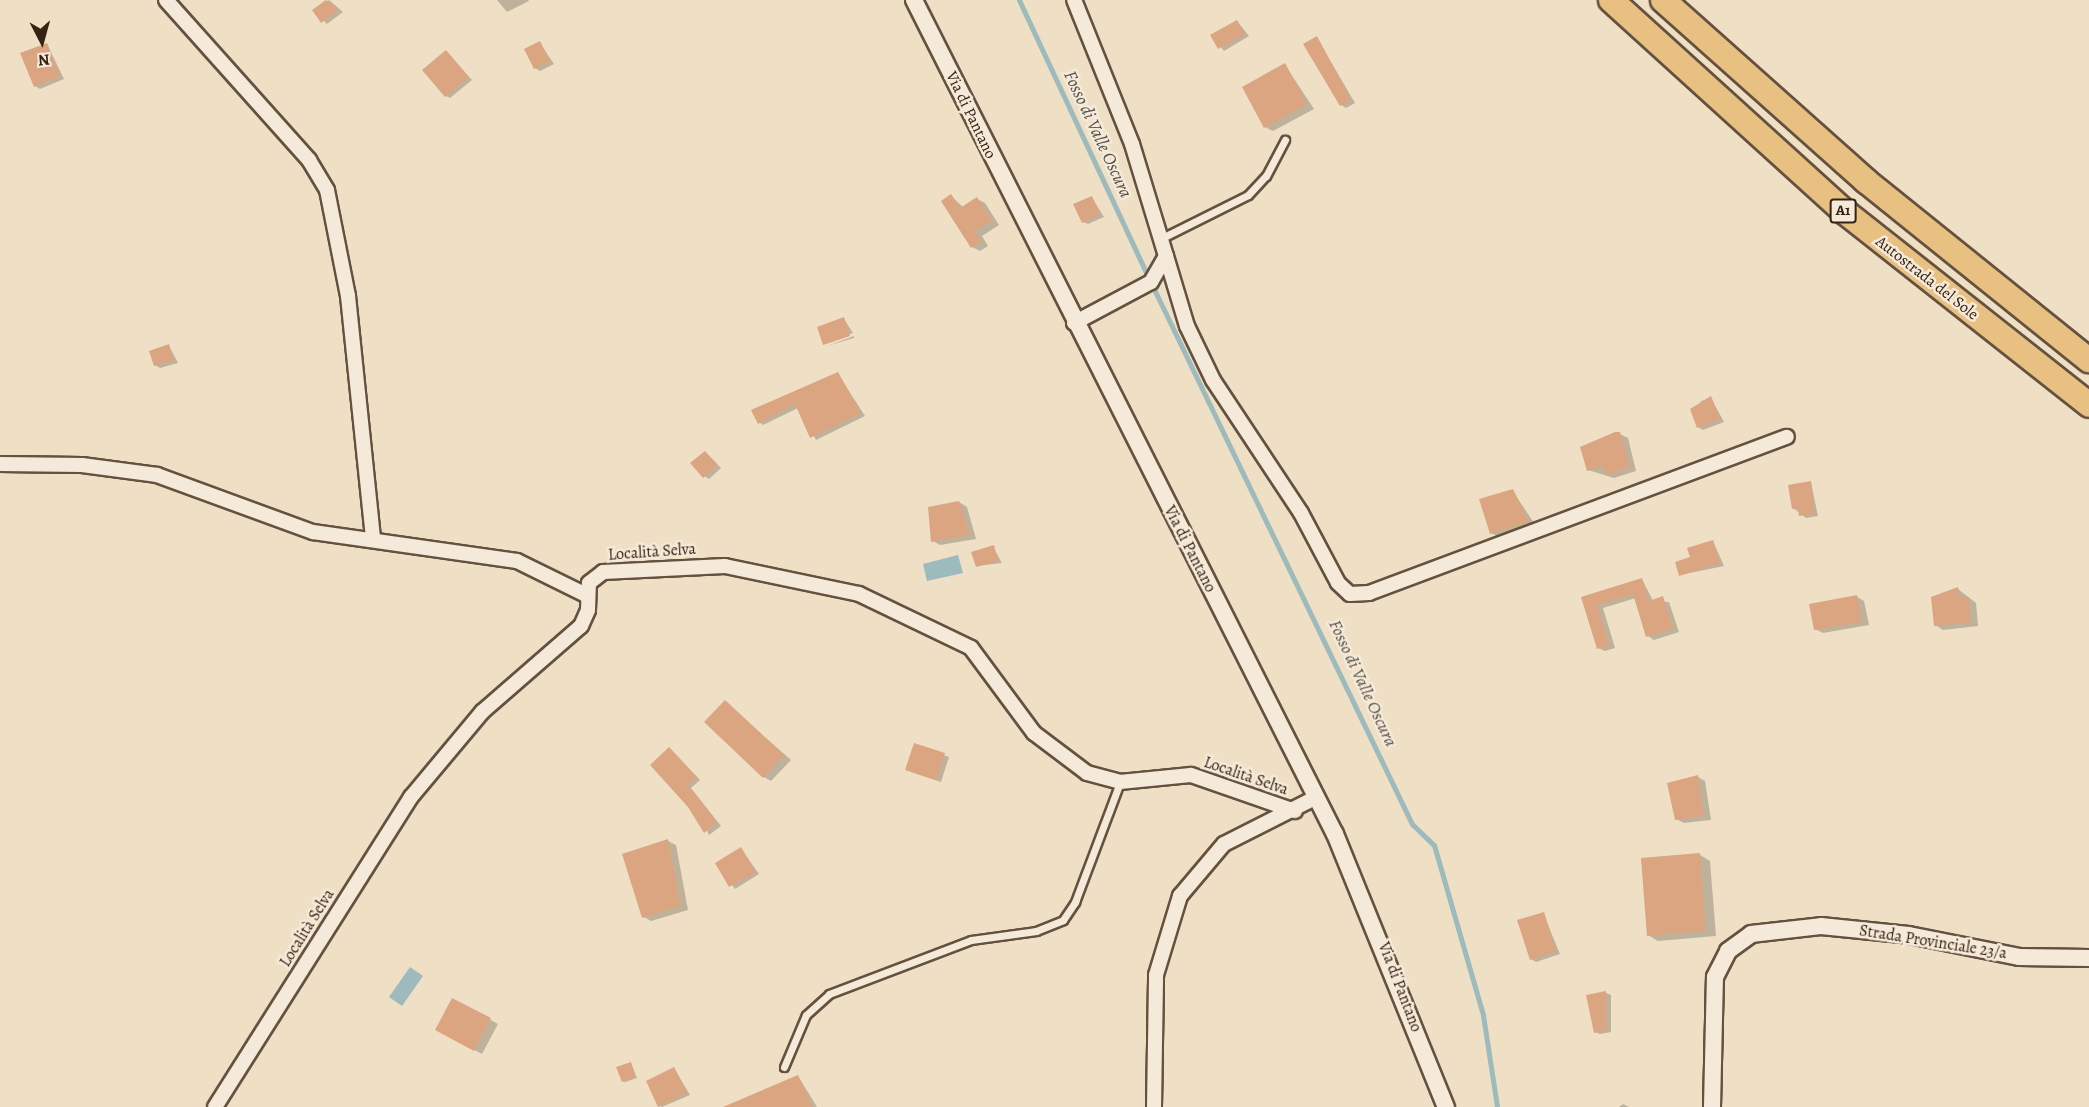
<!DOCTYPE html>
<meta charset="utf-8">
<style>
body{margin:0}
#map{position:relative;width:2089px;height:1107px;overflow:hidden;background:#efdfc4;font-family:Alegreya,serif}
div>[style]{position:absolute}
.water>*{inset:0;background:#9dbabd}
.shadow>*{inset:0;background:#0003}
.stream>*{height:5px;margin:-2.5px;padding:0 2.5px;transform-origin:2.5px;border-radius:2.5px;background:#9dbabd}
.building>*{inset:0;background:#dba581}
.roads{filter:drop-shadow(2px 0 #64513f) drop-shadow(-2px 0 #64513f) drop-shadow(0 2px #64513f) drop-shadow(0 -2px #64513f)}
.service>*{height:7px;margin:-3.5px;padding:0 3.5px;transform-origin:3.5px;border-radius:3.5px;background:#f5ead9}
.minor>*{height:14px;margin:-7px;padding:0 7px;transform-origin:7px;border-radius:7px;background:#f5ead9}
.tertiary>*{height:16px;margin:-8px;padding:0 8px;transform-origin:8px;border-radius:8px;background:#f5ead9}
.motorway>*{height:24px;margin:-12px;padding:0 12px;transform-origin:12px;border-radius:12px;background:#e8c082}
span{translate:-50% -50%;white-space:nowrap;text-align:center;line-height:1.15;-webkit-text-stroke:5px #f5ead9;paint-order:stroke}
.shield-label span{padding:2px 4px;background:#f5ead9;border:2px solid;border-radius:4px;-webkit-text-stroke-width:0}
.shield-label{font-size:15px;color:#352213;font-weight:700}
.street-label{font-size:16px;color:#352213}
.water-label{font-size:18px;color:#545046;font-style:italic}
.north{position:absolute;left:12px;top:12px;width:60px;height:60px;-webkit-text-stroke:4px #f5ead9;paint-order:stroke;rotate:174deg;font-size:16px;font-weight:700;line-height:24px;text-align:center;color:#352213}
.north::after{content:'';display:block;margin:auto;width:21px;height:27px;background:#352213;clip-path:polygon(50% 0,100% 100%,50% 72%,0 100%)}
</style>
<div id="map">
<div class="water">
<div style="clip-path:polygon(958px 555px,963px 573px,927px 581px,923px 564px)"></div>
<div style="clip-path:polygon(410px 967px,423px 976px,402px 1006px,389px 997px)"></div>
</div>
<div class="shadow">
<div style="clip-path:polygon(329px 0,343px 12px,327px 24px,314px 11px)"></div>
<div style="clip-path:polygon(497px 0,528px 0,529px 1px,507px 12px)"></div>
<div style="clip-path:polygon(1237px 21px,1249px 36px,1224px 51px,1212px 36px)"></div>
<div style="clip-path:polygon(1317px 38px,1355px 103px,1346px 108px,1341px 105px)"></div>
<div style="clip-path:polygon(540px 43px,554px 64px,540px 71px,535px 68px)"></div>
<div style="clip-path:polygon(47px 44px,64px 79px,40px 89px,35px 86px)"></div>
<div style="clip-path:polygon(446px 52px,472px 80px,450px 98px,446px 96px)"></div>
<div style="clip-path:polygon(1285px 65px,1314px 109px,1273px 131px,1265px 127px)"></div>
<div style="clip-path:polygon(951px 196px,964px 208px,977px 199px,985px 203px,999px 225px,982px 236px,988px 246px,980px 251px,972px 247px)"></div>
<div style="clip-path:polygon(1092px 198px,1104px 217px,1088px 224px,1083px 222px)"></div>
<div style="clip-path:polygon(844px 319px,853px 333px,824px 344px)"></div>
<div style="clip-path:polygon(854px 336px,854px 338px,827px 346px)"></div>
<div style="clip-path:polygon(169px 346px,178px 363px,160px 368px,155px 365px)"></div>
<div style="clip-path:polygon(838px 374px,865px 416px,816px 440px,798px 408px,763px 425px,759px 422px)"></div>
<div style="clip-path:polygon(1711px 398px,1724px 422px,1703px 430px,1698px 427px,1701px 401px)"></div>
<div style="clip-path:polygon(1620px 434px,1628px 438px,1636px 471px,1614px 478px,1588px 470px,1602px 438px)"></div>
<div style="clip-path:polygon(705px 452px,721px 468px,709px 479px,704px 476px)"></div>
<div style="clip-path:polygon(1811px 482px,1818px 516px,1806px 518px,1793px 508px)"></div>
<div style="clip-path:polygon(1512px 490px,1536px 526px,1499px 537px,1491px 533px)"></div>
<div style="clip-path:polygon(959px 502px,967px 507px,976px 539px,940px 545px,933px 541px)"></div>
<div style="clip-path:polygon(1713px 541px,1724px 566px,1680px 575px,1692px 558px)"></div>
<div style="clip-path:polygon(993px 547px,1002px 563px,977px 566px)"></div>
<div style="clip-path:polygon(1642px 579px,1653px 601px,1669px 602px,1679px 632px,1654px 640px,1648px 636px,1636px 598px,1603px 608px,1615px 648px,1605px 651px,1598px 648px,1583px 598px)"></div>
<div style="clip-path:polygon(1958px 589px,1976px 603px,1978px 626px,1943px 630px,1935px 625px)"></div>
<div style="clip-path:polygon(1857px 597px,1864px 601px,1869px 625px,1823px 633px,1815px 629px)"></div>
<div style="clip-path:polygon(725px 702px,791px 760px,771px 781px,764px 777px)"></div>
<div style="clip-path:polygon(915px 745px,949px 757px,941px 782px,911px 772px)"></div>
<div style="clip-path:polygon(670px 749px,700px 780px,691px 788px,721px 826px,709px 835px)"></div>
<div style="clip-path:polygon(1698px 777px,1705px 781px,1711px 820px,1684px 823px,1676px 819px)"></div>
<div style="clip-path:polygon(668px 841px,676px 845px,688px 910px,651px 921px,644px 917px)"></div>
<div style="clip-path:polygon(741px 849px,759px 874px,735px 889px,717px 864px)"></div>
<div style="clip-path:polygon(1700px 855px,1710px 861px,1716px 936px,1658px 941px,1648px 935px)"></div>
<div style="clip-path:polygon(1543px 913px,1560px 954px,1536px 962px,1531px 959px)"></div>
<div style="clip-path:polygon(1606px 993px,1611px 995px,1611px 1032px,1600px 1034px,1595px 1032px)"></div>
<div style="clip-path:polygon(453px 1000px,498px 1024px,482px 1054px,437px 1030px)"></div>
<div style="clip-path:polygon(631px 1064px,637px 1078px,625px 1082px,623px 1081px)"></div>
<div style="clip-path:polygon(674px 1068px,690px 1095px,662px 1107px,660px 1106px)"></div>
<div style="clip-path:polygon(798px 1076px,817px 1107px,745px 1107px)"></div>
<div style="clip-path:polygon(1623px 1104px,1629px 1107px,1619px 1107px)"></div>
</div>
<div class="stream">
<div style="left:1019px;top:0;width:308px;rotate:65deg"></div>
<div style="left:1153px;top:287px;width:596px;rotate:64.25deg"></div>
<div style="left:1412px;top:824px;width:30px;rotate:44deg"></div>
<div style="left:1434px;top:845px;width:177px;rotate:73.9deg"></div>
<div style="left:1483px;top:1015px;width:93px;rotate:81.3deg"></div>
</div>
<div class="building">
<div style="clip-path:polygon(326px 0,339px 9px,321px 23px,312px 10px)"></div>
<div style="clip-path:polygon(1237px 20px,1245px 34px,1218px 49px,1210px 35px)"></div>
<div style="clip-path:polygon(1317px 36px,1351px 100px,1340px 106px,1303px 44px)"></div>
<div style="clip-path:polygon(540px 41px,550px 61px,534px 69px,524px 49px)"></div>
<div style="clip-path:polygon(47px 43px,60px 76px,34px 87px,20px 53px)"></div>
<div style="clip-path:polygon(446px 50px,469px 77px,445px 97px,422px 70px)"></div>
<div style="clip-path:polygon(1285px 63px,1307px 104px,1264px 128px,1242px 87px)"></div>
<div style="clip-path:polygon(951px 194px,960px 208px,977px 197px,992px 220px,975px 232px,982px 241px,971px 248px,941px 201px)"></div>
<div style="clip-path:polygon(1092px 196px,1100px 214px,1082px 223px,1073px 204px)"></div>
<div style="clip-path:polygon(844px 317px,850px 336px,823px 345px,817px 327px)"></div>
<div style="clip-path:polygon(169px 344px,174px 360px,154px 366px,149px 351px)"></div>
<div style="clip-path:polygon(838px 372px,861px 413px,810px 438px,795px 404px,758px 424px,751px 410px)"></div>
<div style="clip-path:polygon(1711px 396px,1720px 419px,1697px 428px,1690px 409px)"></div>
<div style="clip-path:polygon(1615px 432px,1620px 432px,1630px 467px,1606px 475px,1603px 466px,1587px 471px,1580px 447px)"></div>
<div style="clip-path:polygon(705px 451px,718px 465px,703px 478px,690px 463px)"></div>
<div style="clip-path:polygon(1811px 481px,1814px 514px,1799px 516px,1798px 508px,1792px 509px,1788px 485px)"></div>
<div style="clip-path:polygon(1513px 489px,1529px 522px,1490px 534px,1479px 499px)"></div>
<div style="clip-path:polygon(959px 501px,970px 535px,931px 542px,928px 507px)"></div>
<div style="clip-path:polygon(1713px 540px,1720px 563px,1679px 576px,1675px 562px,1690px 557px,1687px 548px)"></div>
<div style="clip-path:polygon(994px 545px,998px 561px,976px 567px,971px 552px)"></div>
<div style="clip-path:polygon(1642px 578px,1649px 601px,1663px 596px,1673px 629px,1646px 637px,1633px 594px,1597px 605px,1609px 645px,1597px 649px,1581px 597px)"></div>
<div style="clip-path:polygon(1958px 587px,1959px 598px,1969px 597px,1971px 622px,1934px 626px,1931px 597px)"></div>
<div style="clip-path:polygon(1857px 595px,1862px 622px,1814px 630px,1809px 604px)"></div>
<div style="clip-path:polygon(725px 700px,784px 755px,763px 778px,704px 722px)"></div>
<div style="clip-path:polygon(914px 743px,945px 753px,936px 780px,905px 770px)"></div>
<div style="clip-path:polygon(669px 747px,697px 777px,688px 785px,717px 822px,704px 833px,688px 807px,650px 765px)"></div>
<div style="clip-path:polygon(1698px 775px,1704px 816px,1675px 820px,1667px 783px)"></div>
<div style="clip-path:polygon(668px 839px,681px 906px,642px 918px,622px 854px)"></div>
<div style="clip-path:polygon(741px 847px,756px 872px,729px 887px,715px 863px)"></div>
<div style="clip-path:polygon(1700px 853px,1706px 931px,1647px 936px,1641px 858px)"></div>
<div style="clip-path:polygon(1544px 912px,1556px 951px,1530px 960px,1517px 920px)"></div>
<div style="clip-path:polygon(1606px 991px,1607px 1030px,1594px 1033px,1586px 995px)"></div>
<div style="clip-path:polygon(452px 998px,491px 1018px,474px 1051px,435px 1030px)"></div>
<div style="clip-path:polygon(631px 1062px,636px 1077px,622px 1082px,616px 1067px)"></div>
<div style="clip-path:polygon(674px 1067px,687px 1093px,658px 1107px,646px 1081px)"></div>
<div style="clip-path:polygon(798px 1075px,812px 1107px,723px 1107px)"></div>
</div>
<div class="roads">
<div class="service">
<div style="left:1162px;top:238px;width:96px;rotate:-26.6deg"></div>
<div style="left:1248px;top:195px;width:26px;rotate:-47deg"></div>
<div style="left:1266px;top:176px;width:41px;rotate:-62.2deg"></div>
<div style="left:784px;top:1067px;width:56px;rotate:-67.1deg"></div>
<div style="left:806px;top:1015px;width:31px;rotate:-42deg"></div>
<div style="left:829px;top:994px;width:152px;rotate:-20.8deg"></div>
<div style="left:971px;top:940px;width:66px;rotate:-7.9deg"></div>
<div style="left:1036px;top:931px;width:29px;rotate:-22deg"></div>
<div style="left:1063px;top:920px;width:22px;rotate:-56deg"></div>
<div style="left:1075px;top:902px;width:128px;rotate:-69.4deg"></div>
</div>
<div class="minor">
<div style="left:166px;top:0;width:215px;rotate:48.2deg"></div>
<div style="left:309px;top:160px;width:35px;rotate:59deg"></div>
<div style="left:327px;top:190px;width:108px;rotate:78.8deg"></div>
<div style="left:348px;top:296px;width:244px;rotate:84.1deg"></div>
<div style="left:1166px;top:256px;width:73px;rotate:73.3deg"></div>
<div style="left:1187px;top:326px;width:60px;rotate:64.3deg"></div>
<div style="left:1213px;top:380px;width:159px;rotate:56.5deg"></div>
<div style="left:1301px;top:513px;width:79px;rotate:62.1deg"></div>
<div style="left:1338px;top:583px;width:16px;rotate:43deg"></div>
<div style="left:1350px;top:594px;width:19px;rotate:-3deg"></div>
<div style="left:1369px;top:593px;width:446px;rotate:-20.5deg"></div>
<div style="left:1074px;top:323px;width:87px;rotate:-28deg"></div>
<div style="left:1151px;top:282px;width:30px;rotate:-60deg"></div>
<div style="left:1166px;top:256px;width:117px;rotate:-106.9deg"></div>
<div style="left:1132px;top:144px;width:155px;rotate:-111.9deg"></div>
<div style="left:0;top:464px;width:82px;rotate:0.7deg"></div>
<div style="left:82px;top:465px;width:76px;rotate:7.6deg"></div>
<div style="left:157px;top:475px;width:166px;rotate:20.1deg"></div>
<div style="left:313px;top:532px;width:206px;rotate:8.1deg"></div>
<div style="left:517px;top:561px;width:79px;rotate:26.2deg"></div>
<div style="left:215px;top:1107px;width:367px;rotate:-57.7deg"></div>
<div style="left:411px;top:797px;width:111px;rotate:-50.1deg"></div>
<div style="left:482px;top:712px;width:131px;rotate:-41deg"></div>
<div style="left:581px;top:626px;width:17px;rotate:-66deg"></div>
<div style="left:588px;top:610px;width:27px;rotate:-88deg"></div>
<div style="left:589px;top:583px;width:18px;rotate:-38deg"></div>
<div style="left:603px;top:572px;width:122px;rotate:-2.8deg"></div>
<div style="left:725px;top:566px;width:137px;rotate:11.8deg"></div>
<div style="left:859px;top:594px;width:124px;rotate:25.7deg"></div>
<div style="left:971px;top:648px;width:106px;rotate:53.5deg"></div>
<div style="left:1034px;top:733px;width:66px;rotate:37deg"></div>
<div style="left:1087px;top:773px;width:34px;rotate:15deg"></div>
<div style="left:1120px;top:782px;width:71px;rotate:-5.6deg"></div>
<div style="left:1191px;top:775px;width:110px;rotate:19.1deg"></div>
<div style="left:1154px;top:1107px;width:132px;rotate:-89.1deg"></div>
<div style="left:1156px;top:975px;width:83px;rotate:-73.1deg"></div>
<div style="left:1180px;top:896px;width:68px;rotate:-49.8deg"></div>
<div style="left:1224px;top:844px;width:104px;rotate:-26.8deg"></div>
</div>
<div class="tertiary">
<div style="left:914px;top:0;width:934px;rotate:63.22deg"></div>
<div style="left:1335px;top:834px;width:295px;rotate:67.9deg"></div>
<div style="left:1712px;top:1107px;width:130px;rotate:-88.7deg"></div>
<div style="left:1715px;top:977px;width:29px;rotate:-63deg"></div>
<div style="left:1728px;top:951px;width:29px;rotate:-36deg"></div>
<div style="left:1751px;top:934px;width:70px;rotate:-6.5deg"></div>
<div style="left:1821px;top:926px;width:88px;rotate:5.8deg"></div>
<div style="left:1909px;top:935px;width:112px;rotate:11.3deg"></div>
<div style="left:2019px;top:957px;width:70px;rotate:0.8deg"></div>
</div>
<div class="motorway">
<div style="left:1611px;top:0;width:316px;rotate:42.2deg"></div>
<div style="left:1845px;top:212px;width:311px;rotate:38.3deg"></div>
<div style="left:1663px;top:0;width:272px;rotate:41.7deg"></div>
<div style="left:1866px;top:181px;width:286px;rotate:38.8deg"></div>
</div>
</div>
<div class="shield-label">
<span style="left:1843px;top:211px">A1</span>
</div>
<div class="street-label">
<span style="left:971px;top:115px;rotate:64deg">Via di Pantano</span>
<span style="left:1927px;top:278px;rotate:38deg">Autostrada del Sole</span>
<span style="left:1190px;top:549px;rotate:63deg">Via di Pantano</span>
<span style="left:652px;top:552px;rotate:-4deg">Località Selva</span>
<span style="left:1246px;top:776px;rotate:19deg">Località Selva</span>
<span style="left:307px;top:928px;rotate:-58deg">Località Selva</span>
<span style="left:1933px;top:942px;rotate:9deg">Strada Provinciale 23/a</span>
<span style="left:1400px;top:987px;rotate:69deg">Via di Pantano</span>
</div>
<div class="water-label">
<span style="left:1098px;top:134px;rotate:65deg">Fosso di Valle Oscura</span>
<span style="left:1363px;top:683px;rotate:65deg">Fosso di Valle Oscura</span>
</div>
<div class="north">N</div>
</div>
